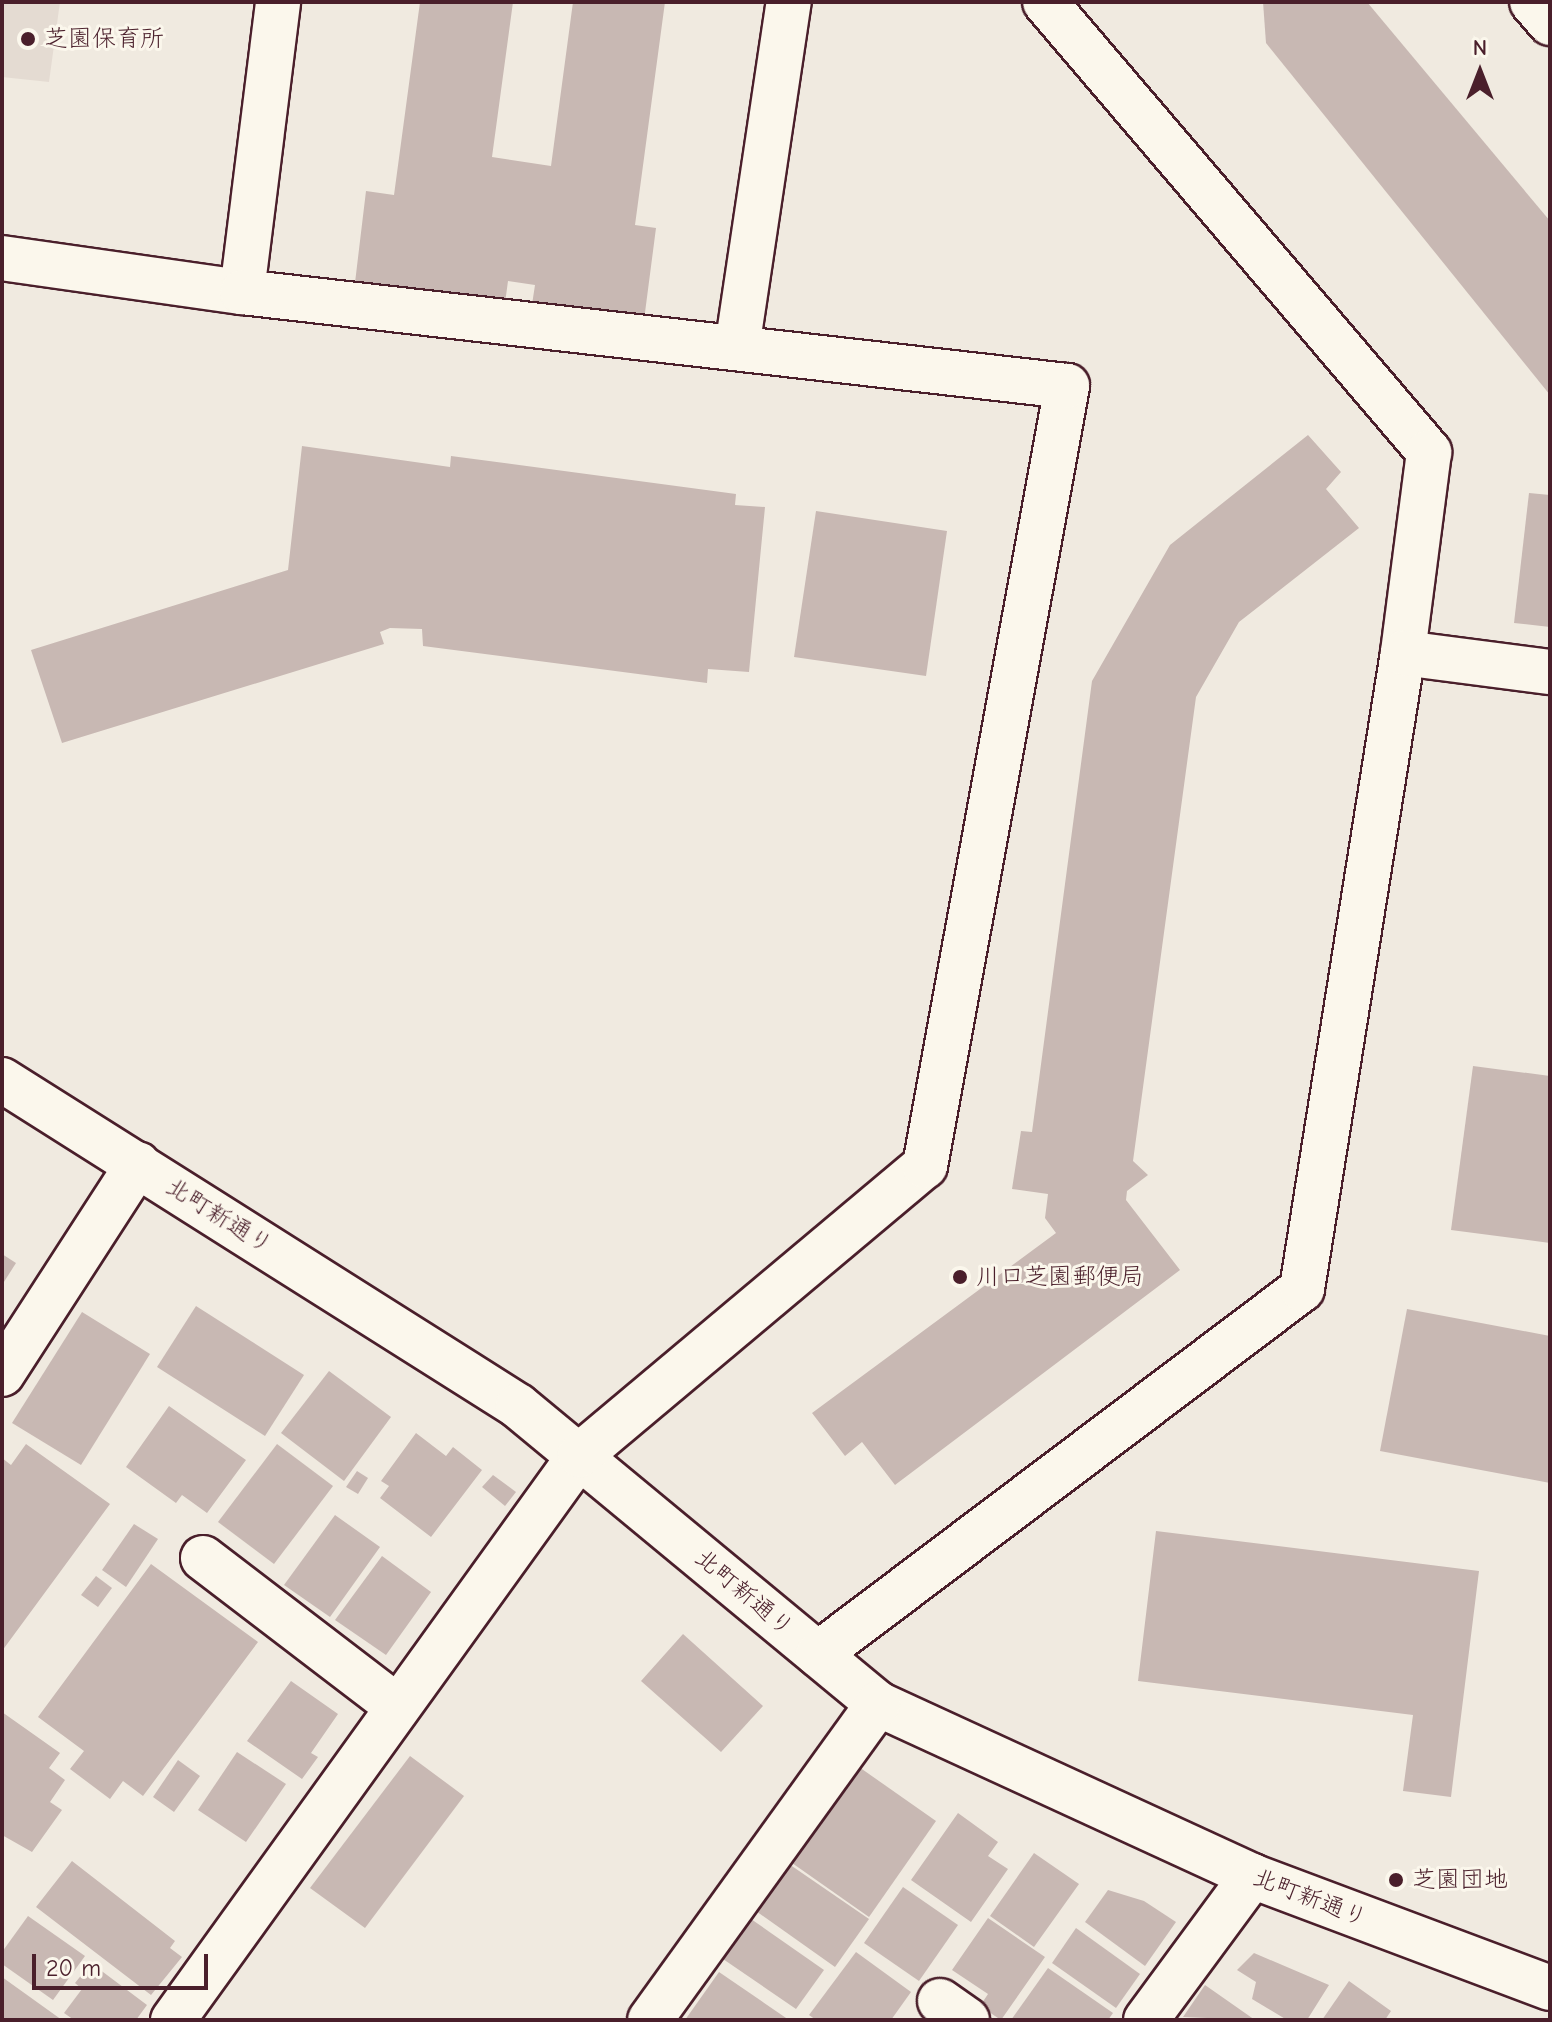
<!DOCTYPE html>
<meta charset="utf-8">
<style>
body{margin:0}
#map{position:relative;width:1552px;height:2022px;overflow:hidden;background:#f0eae0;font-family:"Comic Neue","Klee One",sans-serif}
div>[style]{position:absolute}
.built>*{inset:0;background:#e4dbd2}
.building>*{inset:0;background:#c8b8b3}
.roads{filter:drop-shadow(2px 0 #4a1f2b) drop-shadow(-2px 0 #4a1f2b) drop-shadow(0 2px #4a1f2b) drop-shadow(0 -2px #4a1f2b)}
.minor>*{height:44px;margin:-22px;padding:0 22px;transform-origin:22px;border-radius:22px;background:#fbf7ec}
.dots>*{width:22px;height:22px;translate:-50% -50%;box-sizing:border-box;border:4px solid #fbf7ec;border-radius:50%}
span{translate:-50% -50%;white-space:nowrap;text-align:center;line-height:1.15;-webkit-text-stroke:6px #fbf7ec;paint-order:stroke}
.poi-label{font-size:24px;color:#4a1f2b}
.left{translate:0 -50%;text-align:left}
.street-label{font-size:24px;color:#4a1f2b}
.frame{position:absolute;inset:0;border:4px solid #4a1f2b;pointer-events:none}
.north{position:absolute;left:1440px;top:32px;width:80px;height:80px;-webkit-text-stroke:6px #fbf7ec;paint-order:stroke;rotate:0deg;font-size:22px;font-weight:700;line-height:32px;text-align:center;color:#4a1f2b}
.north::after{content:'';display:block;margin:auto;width:28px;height:36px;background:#4a1f2b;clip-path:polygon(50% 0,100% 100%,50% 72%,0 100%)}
.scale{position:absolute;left:32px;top:1954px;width:176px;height:36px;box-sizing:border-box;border:4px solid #4a1f2b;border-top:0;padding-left:10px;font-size:24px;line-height:28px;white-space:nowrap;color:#4a1f2b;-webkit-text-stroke:6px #fbf7ec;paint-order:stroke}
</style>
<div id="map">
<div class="built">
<div style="clip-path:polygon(2px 2px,60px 2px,49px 82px,2px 77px)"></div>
</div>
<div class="building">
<div style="clip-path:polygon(420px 2px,513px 2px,492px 157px,551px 166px,573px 2px,665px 2px,635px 225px,656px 228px,643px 328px,529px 324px,535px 285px,508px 281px,503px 318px,354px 291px,366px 191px,394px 195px)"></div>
<div style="clip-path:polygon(1263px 2px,1367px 2px,1550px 221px,1550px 395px,1266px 43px)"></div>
<div style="clip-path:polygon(1308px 435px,1341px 472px,1326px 489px,1359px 528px,1239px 622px,1196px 697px,1133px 1161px,1148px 1175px,1127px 1191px,1126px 1200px,1180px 1270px,895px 1485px,862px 1442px,845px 1456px,812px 1413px,1056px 1233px,1045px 1218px,1048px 1194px,1012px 1189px,1021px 1131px,1032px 1132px,1092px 681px,1170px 545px)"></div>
<div style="clip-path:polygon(302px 446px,450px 467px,451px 456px,736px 494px,735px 505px,765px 507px,749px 672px,708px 669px,707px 683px,423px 646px,422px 629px,390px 628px,380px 632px,384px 644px,62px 743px,31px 650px,288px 570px)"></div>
<div style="clip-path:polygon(1529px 493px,1550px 495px,1550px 627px,1514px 623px)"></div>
<div style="clip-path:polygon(816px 511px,947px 531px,926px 676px,794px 657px)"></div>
<div style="clip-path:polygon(1473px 1066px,1550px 1076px,1550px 1243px,1451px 1230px)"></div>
<div style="clip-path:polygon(2px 1254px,16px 1263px,2px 1285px)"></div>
<div style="clip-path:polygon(196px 1306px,304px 1375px,265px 1436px,157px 1367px)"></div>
<div style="clip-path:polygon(1407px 1309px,1550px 1336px,1550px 1483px,1380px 1451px)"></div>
<div style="clip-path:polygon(82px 1312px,150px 1354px,81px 1465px,12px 1423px)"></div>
<div style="clip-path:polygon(329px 1371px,391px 1417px,344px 1481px,281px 1433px)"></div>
<div style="clip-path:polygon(169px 1406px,246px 1460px,207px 1513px,182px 1495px,176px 1503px,126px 1467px)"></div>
<div style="clip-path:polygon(416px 1433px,446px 1456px,453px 1447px,482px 1470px,431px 1537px,380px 1498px,389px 1486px,381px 1481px)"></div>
<div style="clip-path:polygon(26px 1444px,110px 1504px,2px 1651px,2px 1458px,11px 1465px)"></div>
<div style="clip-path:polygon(277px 1444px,333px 1486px,274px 1564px,218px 1522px)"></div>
<div style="clip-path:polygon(357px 1471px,368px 1478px,358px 1494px,346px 1487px)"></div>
<div style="clip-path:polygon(493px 1475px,516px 1492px,505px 1506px,482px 1487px)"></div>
<div style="clip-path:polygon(335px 1515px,380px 1547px,330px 1617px,284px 1585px)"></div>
<div style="clip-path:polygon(134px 1524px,158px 1539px,126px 1587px,102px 1570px)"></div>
<div style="clip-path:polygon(1156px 1531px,1479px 1571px,1451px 1797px,1403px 1791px,1413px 1715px,1138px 1681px)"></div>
<div style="clip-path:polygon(382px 1556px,431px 1592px,386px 1655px,335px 1620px)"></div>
<div style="clip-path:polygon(151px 1564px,258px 1642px,143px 1796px,123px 1781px,110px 1799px,70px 1769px,84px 1751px,38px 1717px)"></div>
<div style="clip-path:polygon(96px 1576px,112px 1588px,98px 1607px,81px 1595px)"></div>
<div style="clip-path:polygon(683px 1634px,763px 1706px,721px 1752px,641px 1681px)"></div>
<div style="clip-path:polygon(291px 1681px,338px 1714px,311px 1753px,318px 1757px,302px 1779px,247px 1741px)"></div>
<div style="clip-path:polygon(2px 1712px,60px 1753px,49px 1768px,65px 1780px,50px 1802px,62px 1810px,32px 1852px,2px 1835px)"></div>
<div style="clip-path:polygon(237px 1752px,286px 1784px,246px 1842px,198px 1810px)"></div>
<div style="clip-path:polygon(410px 1756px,464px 1796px,365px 1928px,310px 1888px)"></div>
<div style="clip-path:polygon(178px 1760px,200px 1776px,174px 1812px,153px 1797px)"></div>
<div style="clip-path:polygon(859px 1767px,936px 1821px,869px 1917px,792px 1863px)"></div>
<div style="clip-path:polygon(958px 1813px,998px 1842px,988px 1856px,1008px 1869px,971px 1922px,911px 1880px)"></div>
<div style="clip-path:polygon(1034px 1853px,1079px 1884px,1034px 1947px,990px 1916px)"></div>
<div style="clip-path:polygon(72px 1861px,175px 1941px,170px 1948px,182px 1957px,151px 1995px,36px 1907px)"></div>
<div style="clip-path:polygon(786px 1862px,869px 1919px,835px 1967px,753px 1909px)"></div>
<div style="clip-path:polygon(903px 1887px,958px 1925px,919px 1981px,864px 1943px)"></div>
<div style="clip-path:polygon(1108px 1890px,1144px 1901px,1176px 1922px,1145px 1966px,1085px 1922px)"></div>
<div style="clip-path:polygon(28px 1916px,85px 1956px,53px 2000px,2px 1964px,2px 1952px)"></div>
<div style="clip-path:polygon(988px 1918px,1045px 1957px,1001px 2020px,980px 2006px,988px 1994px,952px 1970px)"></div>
<div style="clip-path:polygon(751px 1919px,824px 1970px,796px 2009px,723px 1959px)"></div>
<div style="clip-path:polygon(1076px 1928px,1140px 1974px,1116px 2008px,1052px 1963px)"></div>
<div style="clip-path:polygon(856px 1952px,911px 1992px,891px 2020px,816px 2020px,809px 2015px)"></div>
<div style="clip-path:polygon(1254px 1953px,1329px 1985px,1307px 2020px,1287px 2020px,1252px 1999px,1256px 1982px,1237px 1970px)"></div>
<div style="clip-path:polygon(91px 1963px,147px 2005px,136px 2020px,74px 2020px,64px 2013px,82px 1989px,75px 1983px)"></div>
<div style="clip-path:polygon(1048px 1968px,1113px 2013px,1108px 2020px,1011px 2020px)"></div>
<div style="clip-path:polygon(719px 1972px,789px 2020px,685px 2020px)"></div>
<div style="clip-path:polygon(2px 1977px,62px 2020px,2px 2020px)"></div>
<div style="clip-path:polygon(1349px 1981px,1391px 2011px,1385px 2020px,1322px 2020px)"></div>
<div style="clip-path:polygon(1205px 1985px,1255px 2020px,1183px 2017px)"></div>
</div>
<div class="roads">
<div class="minor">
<div style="left:1045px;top:2px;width:592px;rotate:49.52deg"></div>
<div style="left:1429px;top:452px;width:203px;rotate:97.4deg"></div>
<div style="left:1532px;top:2px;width:28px;rotate:49deg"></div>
<div style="left:2px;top:258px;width:242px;rotate:8.1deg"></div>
<div style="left:242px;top:292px;width:292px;rotate:-82.9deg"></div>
<div style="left:737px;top:348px;width:350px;rotate:-81.5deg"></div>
<div style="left:2px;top:1080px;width:610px;rotate:32.28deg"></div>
<div style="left:518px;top:1406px;width:467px;rotate:39.6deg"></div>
<div style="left:878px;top:1704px;width:412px;rotate:24.7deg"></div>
<div style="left:1252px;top:1876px;width:318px;rotate:20.6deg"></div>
<div style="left:2px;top:1374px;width:250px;rotate:-57.1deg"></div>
<div style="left:203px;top:1558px;width:245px;rotate:37.4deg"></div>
<div style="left:818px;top:1654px;width:606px;rotate:-37.02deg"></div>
<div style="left:1302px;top:1289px;width:644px;rotate:-80.98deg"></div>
<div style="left:1403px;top:653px;width:148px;rotate:7.4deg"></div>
<div style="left:940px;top:2001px;width:33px;rotate:35deg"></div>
<div style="left:173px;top:2020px;width:696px;rotate:-54.23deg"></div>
<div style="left:580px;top:1455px;width:450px;rotate:-40deg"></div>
<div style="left:925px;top:1166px;width:793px;rotate:-79.68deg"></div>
<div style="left:1067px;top:386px;width:830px;rotate:-173.5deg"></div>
<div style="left:650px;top:2020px;width:390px;rotate:-54.2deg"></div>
<div style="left:1146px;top:2020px;width:179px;rotate:-53.6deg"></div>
</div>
</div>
<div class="dots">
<div style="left:28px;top:39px;background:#4a1f2b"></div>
<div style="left:960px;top:1277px;background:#4a1f2b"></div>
<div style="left:1396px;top:1880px;background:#4a1f2b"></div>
</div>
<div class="poi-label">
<span class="left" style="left:44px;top:39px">芝園保育所</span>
<span class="left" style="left:976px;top:1277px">川口芝園郵便局</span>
<span class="left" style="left:1412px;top:1880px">芝園団地</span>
</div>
<div class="street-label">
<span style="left:219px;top:1216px;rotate:32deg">北町新通り</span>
<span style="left:744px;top:1593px;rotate:40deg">北町新通り</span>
<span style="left:1310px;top:1898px;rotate:21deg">北町新通り</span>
</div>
<div class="frame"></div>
<div class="north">N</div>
<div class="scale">20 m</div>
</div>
